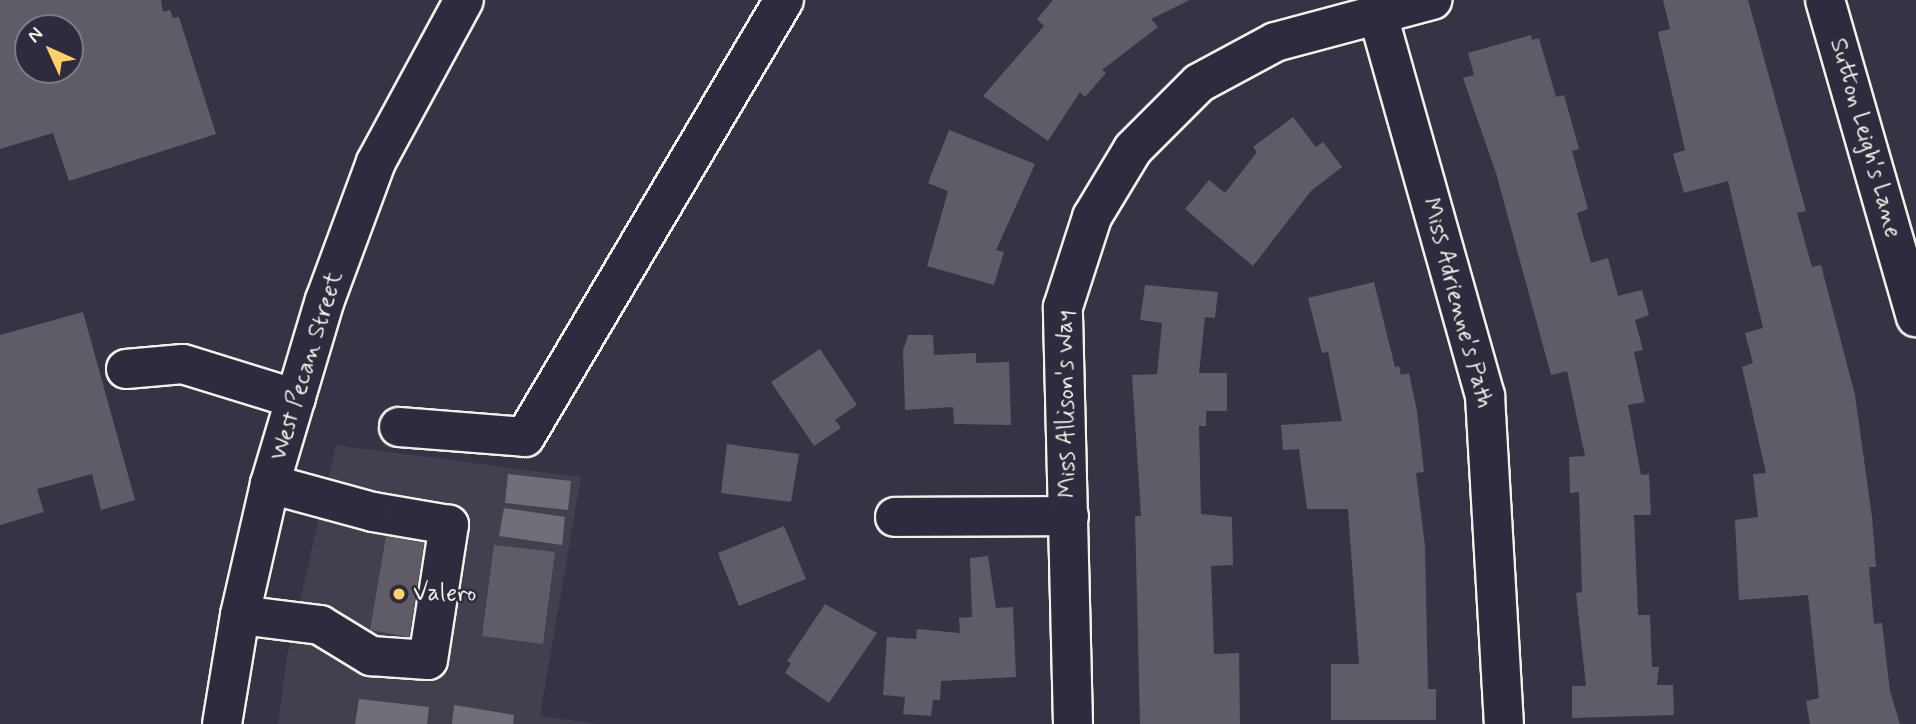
<!DOCTYPE html>
<style>
body{margin:0}
#map{position:relative;width:1916px;height:724px;overflow:hidden;background:#373244;font-family:Mynerve,sans-serif}
div>[style]{position:absolute}
.built>*{inset:0;background:#433f4e}
.water>*{inset:0;background:#726e77}
.building>*{inset:0;background:#5f5c67}
.roads{filter:drop-shadow(2px 0 #f4f1e8) drop-shadow(-2px 0 #f4f1e8) drop-shadow(0 2px #f4f1e8) drop-shadow(0 -2px #f4f1e8)}
.minor>*{height:38px;margin:-19px;padding:0 19px;transform-origin:19px;border-radius:19px;background:#2f2a3d}
.major>*{height:38px;margin:-19px;padding:0 19px;transform-origin:19px;border-radius:19px;background:#2f2a3d}
.dots>*{width:19px;height:19px;translate:-50% -50%;box-sizing:border-box;border:4px solid #2f2a3d;border-radius:50%}
span{translate:-50% -50%;white-space:nowrap;text-align:center;line-height:1.15;-webkit-text-stroke:5px #2f2a3d;paint-order:stroke}
.street-label{font-size:24px;color:#f4f1e8}
.poi-label{font-size:24px;color:#f4f1e8}
.left{translate:0 -50%;text-align:left}
.north{position:absolute;left:14px;top:14px;width:70px;height:70px;box-sizing:border-box;background:#2f2a3d;border:2px solid #7e7a81;border-radius:50%;rotate:315deg;font-size:19px;font-weight:700;line-height:28px;text-align:center;color:#f4f1e8}
.north::after{content:'';display:block;margin:auto;width:24px;height:32px;background:#ffd166;clip-path:polygon(50% 0,100% 100%,50% 72%,0 100%)}
</style>
<div id="map">
<div class="built">
<div style="clip-path:polygon(336px 445px,581px 477px,540px 716px,599px 724px,278px 724px,287px 657px)"></div>
</div>
<div class="water">
<div style="clip-path:polygon(508px 474px,571px 481px,568px 510px,505px 503px)"></div>
<div style="clip-path:polygon(504px 508px,565px 517px,562px 545px,499px 536px)"></div>
<div style="clip-path:polygon(359px 699px,429px 707px,427px 724px,355px 724px)"></div>
<div style="clip-path:polygon(454px 705px,514px 715px,513px 724px,452px 724px)"></div>
</div>
<div class="building">
<div style="clip-path:polygon(evenodd,0 0,161px 0,163px 12px,170px 10px,173px 18px,179px 17px,216px 134px,69px 181px,53px 133px,0 149px,0 0,28px 28px,70px 28px,70px 70px,28px 70px,28px 28px)"></div>
<div style="clip-path:polygon(1053px 0,1190px 0,1151px 19px,1158px 27px,1102px 70px,1106px 73px,1085px 97px,1080px 92px,1048px 141px,983px 96px,1044px 26px,1037px 19px)"></div>
<div style="clip-path:polygon(1663px 0,1748px 0,1806px 211px,1797px 213px,1812px 267px,1821px 265px,1855px 395px,1872px 517px,1876px 567px,1869px 567px,1874px 624px,1882px 623px,1890px 691px,1900px 724px,1810px 724px,1806px 701px,1819px 698px,1808px 595px,1739px 600px,1735px 520px,1758px 517px,1753px 474px,1766px 473px,1742px 367px,1753px 363px,1745px 333px,1763px 328px,1728px 181px,1684px 193px,1673px 154px,1685px 150px,1658px 32px,1670px 29px)"></div>
<div style="clip-path:polygon(1531px 35px,1532px 40px,1539px 38px,1556px 97px,1564px 95px,1579px 149px,1572px 151px,1588px 209px,1577px 213px,1591px 263px,1608px 258px,1618px 296px,1642px 290px,1649px 315px,1635px 320px,1643px 350px,1634px 352px,1645px 402px,1628px 405px,1641px 475px,1649px 474px,1651px 515px,1634px 515px,1638px 615px,1650px 615px,1652px 667px,1659px 667px,1657px 685px,1673px 685px,1674px 715px,1572px 718px,1572px 686px,1586px 686px,1576px 593px,1582px 592px,1579px 492px,1570px 493px,1569px 457px,1585px 456px,1567px 371px,1551px 375px,1496px 173px,1463px 78px,1474px 75px,1468px 53px)"></div>
<div style="clip-path:polygon(1293px 117px,1316px 147px,1323px 142px,1342px 167px,1311px 191px,1253px 266px,1185px 209px,1209px 180px,1225px 193px,1257px 152px,1253px 147px)"></div>
<div style="clip-path:polygon(949px 130px,1035px 164px,996px 250px,1004px 252px,994px 285px,927px 266px,948px 191px,928px 183px)"></div>
<div style="clip-path:polygon(1374px 282px,1395px 367px,1399px 366px,1401px 375px,1409px 373px,1417px 411px,1424px 472px,1416px 473px,1425px 546px,1428px 689px,1436px 689px,1436px 720px,1331px 720px,1331px 664px,1359px 664px,1348px 509px,1307px 509px,1299px 449px,1283px 450px,1281px 425px,1342px 421px,1328px 352px,1322px 353px,1308px 298px)"></div>
<div style="clip-path:polygon(1145px 285px,1218px 292px,1215px 318px,1205px 317px,1199px 373px,1227px 373px,1227px 411px,1206px 411px,1206px 426px,1199px 426px,1201px 514px,1232px 517px,1233px 565px,1211px 566px,1214px 654px,1239px 653px,1240px 724px,1140px 724px,1135px 516px,1141px 516px,1132px 375px,1157px 374px,1162px 323px,1140px 320px)"></div>
<div style="clip-path:polygon(83px 312px,135px 500px,101px 510px,92px 474px,37px 489px,44px 512px,0 525px,0 335px)"></div>
<div style="clip-path:polygon(908px 335px,933px 335px,934px 355px,976px 353px,976px 363px,1009px 362px,1011px 425px,954px 424px,953px 407px,905px 410px,903px 351px)"></div>
<div style="clip-path:polygon(820px 349px,857px 405px,835px 420px,841px 428px,814px 446px,771px 382px)"></div>
<div style="clip-path:polygon(727px 444px,799px 454px,791px 502px,721px 493px)"></div>
<div style="clip-path:polygon(784px 526px,806px 579px,739px 606px,718px 553px)"></div>
<div style="clip-path:polygon(386px 536px,424px 543px,409px 637px,370px 630px)"></div>
<div style="clip-path:polygon(494px 545px,555px 552px,543px 644px,482px 636px)"></div>
<div style="clip-path:polygon(988px 556px,996px 608px,1013px 607px,1016px 677px,941px 681px,940px 700px,933px 700px,931px 716px,903px 714px,905px 697px,883px 695px,887px 637px,916px 639px,917px 629px,960px 633px,959px 618px,972px 617px,970px 558px)"></div>
<div style="clip-path:polygon(825px 604px,877px 633px,829px 703px,785px 673px,791px 663px,787px 661px)"></div>
</div>
<div class="roads">
<div class="minor">
<div style="left:1825px;top:0;width:330px;rotate:74deg"></div>
<div style="left:1378px;top:15px;width:396px;rotate:74.3deg"></div>
<div style="left:1485px;top:396px;width:329px;rotate:86.7deg"></div>
<div style="left:126px;top:369px;width:57px;rotate:-5deg"></div>
<div style="left:183px;top:364px;width:118px;rotate:17.2deg"></div>
<div style="left:399px;top:427px;width:126px;rotate:4.5deg"></div>
<div style="left:525px;top:437px;width:508px;rotate:-59.35deg"></div>
<div style="left:895px;top:517px;width:174px;rotate:-0.3deg"></div>
<div style="left:240px;top:615px;width:81px;rotate:7.1deg"></div>
<div style="left:320px;top:625px;width:60px;rotate:31.3deg"></div>
<div style="left:371px;top:656px;width:57px;rotate:4deg"></div>
<div style="left:428px;top:660px;width:137px;rotate:-81.2deg"></div>
<div style="left:449px;top:525px;width:77px;rotate:-170.3deg"></div>
<div style="left:373px;top:512px;width:107px;rotate:-164.8deg"></div>
<div style="left:1073px;top:724px;width:417px;rotate:-91.4deg"></div>
<div style="left:1063px;top:307px;width:95px;rotate:-72.1deg"></div>
<div style="left:1092px;top:217px;width:79px;rotate:-58.9deg"></div>
<div style="left:1133px;top:149px;width:93px;rotate:-45deg"></div>
<div style="left:1199px;top:83px;width:86px;rotate:-28.3deg"></div>
<div style="left:1275px;top:42px;width:163px;rotate:-15deg"></div>
</div>
<div class="major">
<div style="left:222px;top:724px;width:110px;rotate:-80.6deg"></div>
<div style="left:240px;top:615px;width:134px;rotate:-77.1deg"></div>
<div style="left:270px;top:484px;width:192px;rotate:-73.4deg"></div>
<div style="left:325px;top:300px;width:147px;rotate:-69.7deg"></div>
<div style="left:376px;top:162px;width:184px;rotate:-61.5deg"></div>
</div>
</div>
<div class="dots">
<div style="left:399px;top:594px;background:#ffd166"></div>
</div>
<div class="street-label">
<span style="left:1865px;top:138px;rotate:74deg">Sutton Leigh's Lane</span>
<span style="left:1457px;top:303px;rotate:75deg">Miss Adrienne's Path</span>
<span style="left:307px;top:366px;rotate:-73deg">West Pecan Street</span>
<span style="left:1067px;top:404px;rotate:-91deg">Miss Allison's Way</span>
</div>
<div class="poi-label">
<span class="left" style="left:413px;top:594px">Valero</span>
</div>
<div class="north">N</div>
</div>
